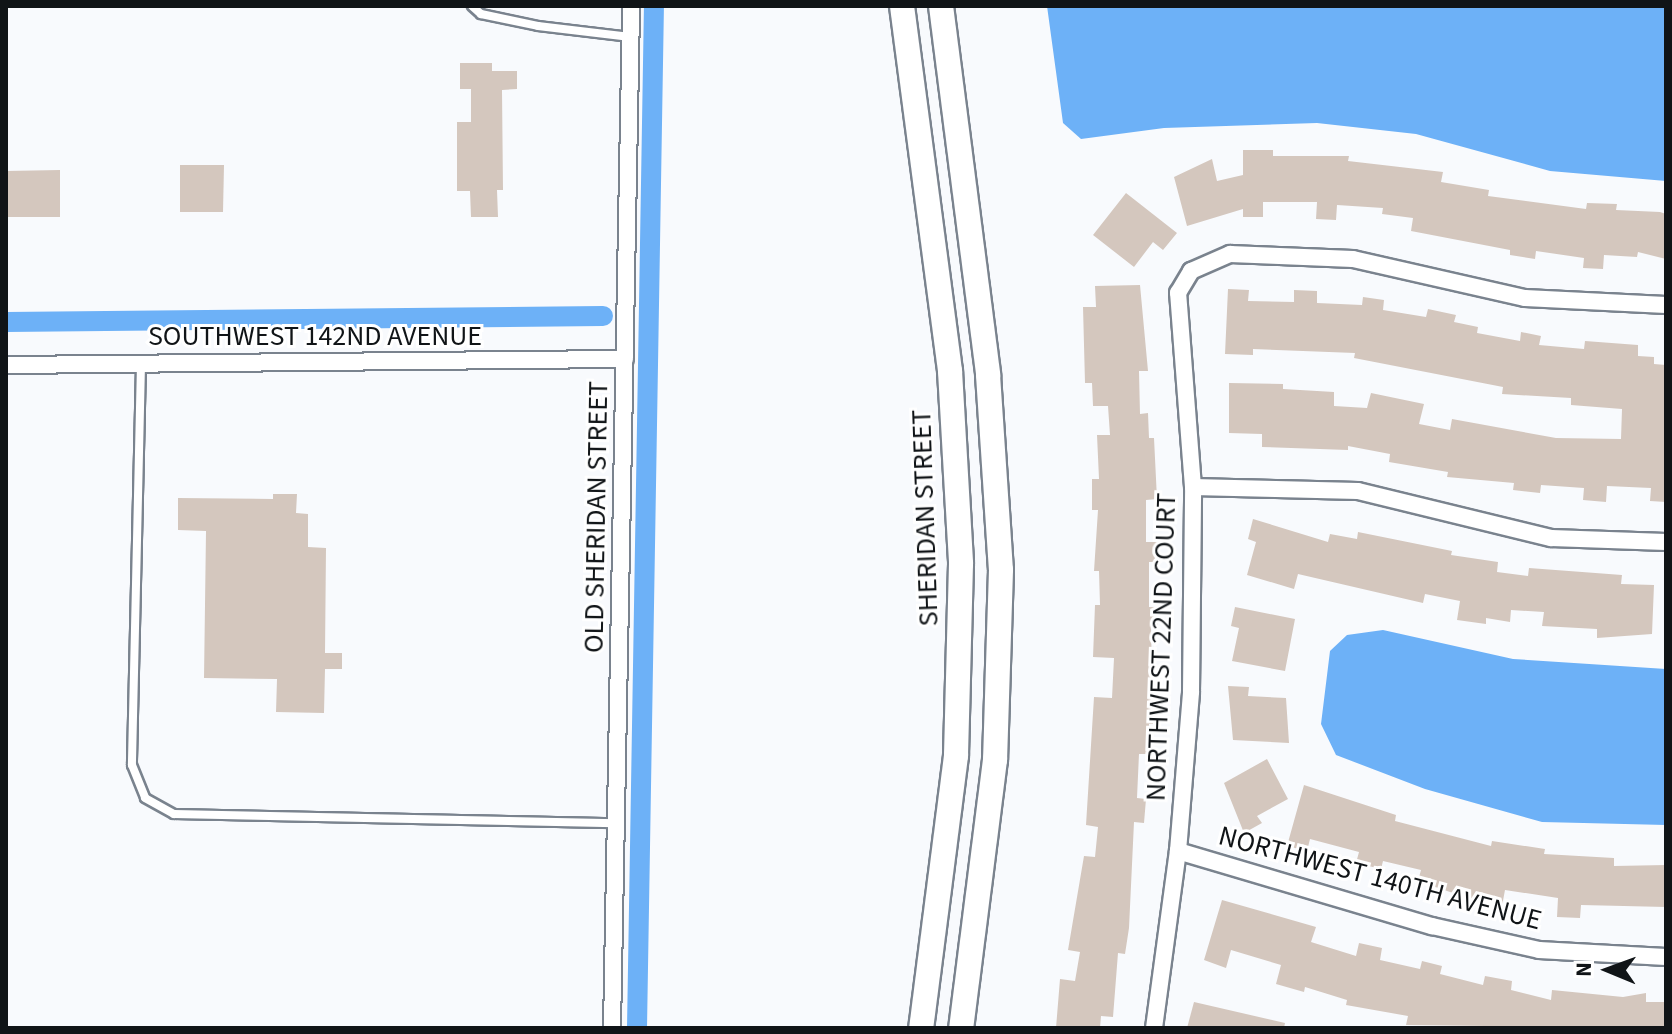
<!DOCTYPE html>
<style>
body{margin:0}
#map{position:relative;width:1672px;height:1034px;overflow:hidden;background:#f8fafd;font-family:"Source Sans 3",sans-serif}
div>[style]{position:absolute}
.water>*{inset:0;background:#6db1f7}
.canal>*{height:20px;margin:-10px;padding:0 10px;transform-origin:10px;border-radius:10px;background:#6db1f7}
.building>*{inset:0;background:#d4c7be}
.roads{filter:drop-shadow(2px 0 #7a838e) drop-shadow(-2px 0 #7a838e) drop-shadow(0 2px #7a838e) drop-shadow(0 -2px #7a838e)}
.lane>*{height:8px;margin:-4px;padding:0 4px;transform-origin:4px;border-radius:4px;background:#fff}
.street>*{height:16px;margin:-8px;padding:0 8px;transform-origin:8px;border-radius:8px;background:#fff}
.primary>*{height:24px;margin:-12px;padding:0 12px;transform-origin:12px;border-radius:12px;background:#fff}
span{translate:-50% -50%;white-space:nowrap;text-align:center;line-height:1.15;-webkit-text-stroke:6px #fff;paint-order:stroke}
.street-label{font-size:28px;color:#101417}
.frame{position:absolute;inset:0;border:8px solid #101417;pointer-events:none}
.north{position:absolute;left:1568px;top:930px;width:80px;height:80px;-webkit-text-stroke:6px #fff;paint-order:stroke;rotate:271deg;font-size:22px;font-weight:700;line-height:32px;text-align:center;color:#101417}
.north::after{content:'';display:block;margin:auto;width:28px;height:36px;background:#101417;clip-path:polygon(50% 0,100% 100%,50% 72%,0 100%)}
</style>
<div id="map">
<div class="water">
<div style="clip-path:polygon(1047px 6px,1666px 6px,1666px 181px,1550px 171px,1416px 134px,1317px 123px,1164px 128px,1081px 139px,1063px 123px)"></div>
<div style="clip-path:polygon(1383px 630px,1513px 659px,1666px 669px,1666px 825px,1542px 822px,1425px 789px,1336px 755px,1321px 724px,1330px 651px,1347px 635px)"></div>
</div>
<div class="canal">
<div style="left:6px;top:322px;width:597px;rotate:-0.58deg"></div>
<div style="left:637px;top:1028px;width:1022px;rotate:-89.05deg"></div>
</div>
<div class="building">
<div style="clip-path:polygon(460px 63px,492px 63px,492px 71px,517px 71px,517px 89px,502px 90px,503px 190px,497px 190px,498px 217px,471px 217px,470px 191px,457px 191px,457px 122px,471px 122px,471px 89px,460px 89px)"></div>
<div style="clip-path:polygon(1243px 150px,1273px 150px,1273px 156px,1349px 156px,1348px 161px,1443px 172px,1441px 182px,1489px 190px,1488px 196px,1586px 209px,1587px 203px,1617px 204px,1616px 210px,1660px 212px,1666px 214px,1666px 259px,1638px 252px,1637px 257px,1604px 255px,1603px 269px,1583px 268px,1584px 258px,1536px 251px,1535px 259px,1510px 255px,1510px 250px,1411px 231px,1413px 218px,1382px 214px,1383px 208px,1337px 205px,1336px 220px,1316px 219px,1317px 202px,1263px 202px,1263px 217px,1243px 217px,1243px 209px,1187px 226px,1174px 177px,1212px 159px,1217px 181px,1243px 175px)"></div>
<div style="clip-path:polygon(180px 165px,224px 165px,223px 212px,180px 212px)"></div>
<div style="clip-path:polygon(60px 170px,60px 217px,6px 217px,6px 171px)"></div>
<div style="clip-path:polygon(1126px 193px,1177px 233px,1163px 250px,1153px 242px,1134px 267px,1093px 235px)"></div>
<div style="clip-path:polygon(1140px 285px,1148px 371px,1139px 371px,1140px 414px,1148px 413px,1149px 438px,1154px 438px,1157px 499px,1146px 500px,1146px 542px,1158px 542px,1158px 562px,1149px 562px,1149px 607px,1158px 607px,1158px 627px,1151px 627px,1153px 724px,1149px 724px,1148px 754px,1139px 754px,1137px 798px,1146px 799px,1144px 823px,1134px 822px,1129px 928px,1125px 954px,1118px 953px,1113px 1017px,1101px 1016px,1100px 1028px,1056px 1028px,1060px 979px,1075px 981px,1080px 952px,1068px 950px,1084px 856px,1095px 857px,1098px 827px,1086px 825px,1094px 697px,1112px 698px,1114px 658px,1093px 657px,1095px 605px,1100px 605px,1099px 571px,1094px 571px,1098px 510px,1092px 510px,1092px 479px,1099px 479px,1097px 435px,1110px 435px,1108px 406px,1093px 406px,1092px 383px,1085px 383px,1083px 307px,1096px 307px,1095px 286px)"></div>
<div style="clip-path:polygon(1228px 289px,1249px 290px,1248px 301px,1294px 302px,1294px 290px,1317px 291px,1317px 303px,1362px 305px,1363px 297px,1384px 300px,1383px 310px,1426px 317px,1428px 309px,1456px 315px,1454px 322px,1478px 327px,1477px 333px,1520px 341px,1521px 332px,1541px 336px,1539px 345px,1584px 349px,1585px 341px,1638px 345px,1638px 356px,1654px 357px,1654px 364px,1666px 365px,1666px 502px,1650px 501px,1651px 488px,1607px 486px,1606px 502px,1583px 500px,1584px 488px,1541px 485px,1540px 493px,1513px 490px,1514px 483px,1447px 477px,1448px 472px,1389px 462px,1390px 454px,1348px 446px,1348px 450px,1262px 447px,1262px 434px,1229px 433px,1229px 383px,1283px 384px,1283px 389px,1334px 392px,1334px 406px,1367px 408px,1371px 393px,1424px 404px,1419px 424px,1450px 430px,1452px 419px,1556px 438px,1621px 439px,1622px 409px,1571px 405px,1571px 398px,1502px 394px,1503px 387px,1354px 358px,1355px 353px,1253px 349px,1253px 355px,1225px 354px)"></div>
<div style="clip-path:polygon(273px 494px,297px 494px,296px 513px,308px 514px,308px 547px,326px 548px,325px 653px,342px 653px,342px 669px,325px 669px,324px 713px,276px 712px,277px 679px,204px 678px,206px 531px,178px 530px,178px 498px,273px 499px)"></div>
<div style="clip-path:polygon(1253px 519px,1328px 542px,1330px 534px,1357px 539px,1358px 532px,1452px 551px,1451px 555px,1498px 562px,1497px 572px,1528px 576px,1529px 568px,1622px 575px,1621px 584px,1654px 585px,1652px 634px,1597px 638px,1597px 629px,1542px 626px,1544px 612px,1511px 610px,1510px 622px,1486px 618px,1486px 624px,1457px 620px,1460px 601px,1425px 594px,1423px 603px,1298px 574px,1294px 589px,1247px 575px,1256px 542px,1248px 539px)"></div>
<div style="clip-path:polygon(1235px 607px,1295px 619px,1285px 671px,1232px 661px,1239px 628px,1231px 626px)"></div>
<div style="clip-path:polygon(1228px 686px,1249px 687px,1248px 696px,1286px 698px,1289px 743px,1233px 740px)"></div>
<div style="clip-path:polygon(1267px 759px,1288px 799px,1257px 816px,1262px 823px,1244px 833px,1224px 783px)"></div>
<div style="clip-path:polygon(1304px 785px,1396px 815px,1395px 821px,1491px 846px,1492px 841px,1545px 849px,1544px 854px,1614px 858px,1614px 866px,1666px 865px,1666px 907px,1581px 905px,1580px 918px,1557px 917px,1558px 898px,1505px 890px,1502px 906px,1482px 903px,1418px 881px,1421px 870px,1383px 861px,1381px 869px,1356px 863px,1359px 852px,1310px 839px,1307px 851px,1287px 846px)"></div>
<div style="clip-path:polygon(1222px 900px,1316px 927px,1311px 942px,1356px 956px,1359px 943px,1382px 948px,1380px 960px,1420px 969px,1422px 961px,1442px 966px,1440px 974px,1483px 985px,1485px 976px,1512px 981px,1511px 990px,1551px 1000px,1552px 990px,1623px 997px,1646px 993px,1646px 1002px,1666px 1002px,1666px 1028px,1406px 1025px,1408px 1016px,1346px 1005px,1347px 1000px,1305px 987px,1304px 992px,1276px 984px,1281px 965px,1231px 950px,1226px 968px,1204px 960px)"></div>
<div style="clip-path:polygon(1194px 1002px,1285px 1023px,1284px 1028px,1187px 1028px)"></div>
</div>
<div class="roads">
<div class="lane">
<div style="left:472px;top:6px;width:12px;rotate:42deg"></div>
<div style="left:481px;top:14px;width:58px;rotate:11.9deg"></div>
<div style="left:538px;top:26px;width:93px;rotate:6.8deg"></div>
<div style="left:141px;top:364px;width:401px;rotate:91.3deg"></div>
<div style="left:132px;top:765px;width:35px;rotate:68deg"></div>
<div style="left:145px;top:798px;width:33px;rotate:29deg"></div>
<div style="left:174px;top:814px;width:442px;rotate:1.2deg"></div>
</div>
<div class="street">
<div style="left:6px;top:365px;width:619px;rotate:-0.56deg"></div>
<div style="left:1193px;top:487px;width:165px;rotate:1.4deg"></div>
<div style="left:1358px;top:491px;width:199px;rotate:13.7deg"></div>
<div style="left:1551px;top:538px;width:115px;rotate:2deg"></div>
<div style="left:1178px;top:851px;width:265px;rotate:16.5deg"></div>
<div style="left:1432px;top:926px;width:110px;rotate:12.6deg"></div>
<div style="left:1539px;top:950px;width:127px;rotate:3.2deg"></div>
<div style="left:612px;top:1028px;width:1022px;rotate:-88.93deg"></div>
<div style="left:1154px;top:1028px;width:179px;rotate:-82.3deg"></div>
<div style="left:1178px;top:851px;width:160px;rotate:-85.3deg"></div>
<div style="left:1191px;top:692px;width:205px;rotate:-89.4deg"></div>
<div style="left:1193px;top:487px;width:195px;rotate:-94.4deg"></div>
<div style="left:1178px;top:293px;width:26px;rotate:-59deg"></div>
<div style="left:1191px;top:271px;width:43px;rotate:-23.6deg"></div>
<div style="left:1230px;top:254px;width:123px;rotate:2.3deg"></div>
<div style="left:1353px;top:259px;width:176px;rotate:12.8deg"></div>
<div style="left:1525px;top:298px;width:141px;rotate:2.8deg"></div>
</div>
<div class="primary">
<div style="left:902px;top:6px;width:368px;rotate:82.5deg"></div>
<div style="left:950px;top:371px;width:193px;rotate:86.7deg"></div>
<div style="left:961px;top:564px;width:192px;rotate:91.5deg"></div>
<div style="left:956px;top:756px;width:274px;rotate:97.3deg"></div>
<div style="left:941px;top:6px;width:372px;rotate:82.7deg"></div>
<div style="left:988px;top:375px;width:195px;rotate:86.2deg"></div>
<div style="left:1001px;top:570px;width:190px;rotate:91.8deg"></div>
<div style="left:995px;top:760px;width:270px;rotate:97.2deg"></div>
</div>
</div>
<div class="street-label">
<span style="left:315px;top:336px">SOUTHWEST 142ND AVENUE</span>
<span style="left:596px;top:517px;rotate:-89deg">OLD SHERIDAN STREET</span>
<span style="left:925px;top:518px;rotate:-92deg">SHERIDAN STREET</span>
<span style="left:1161px;top:647px;rotate:-88deg">NORTHWEST 22ND COURT</span>
<span style="left:1380px;top:878px;rotate:15deg">NORTHWEST 140TH AVENUE</span>
</div>
<div class="frame"></div>
<div class="north">N</div>
</div>
